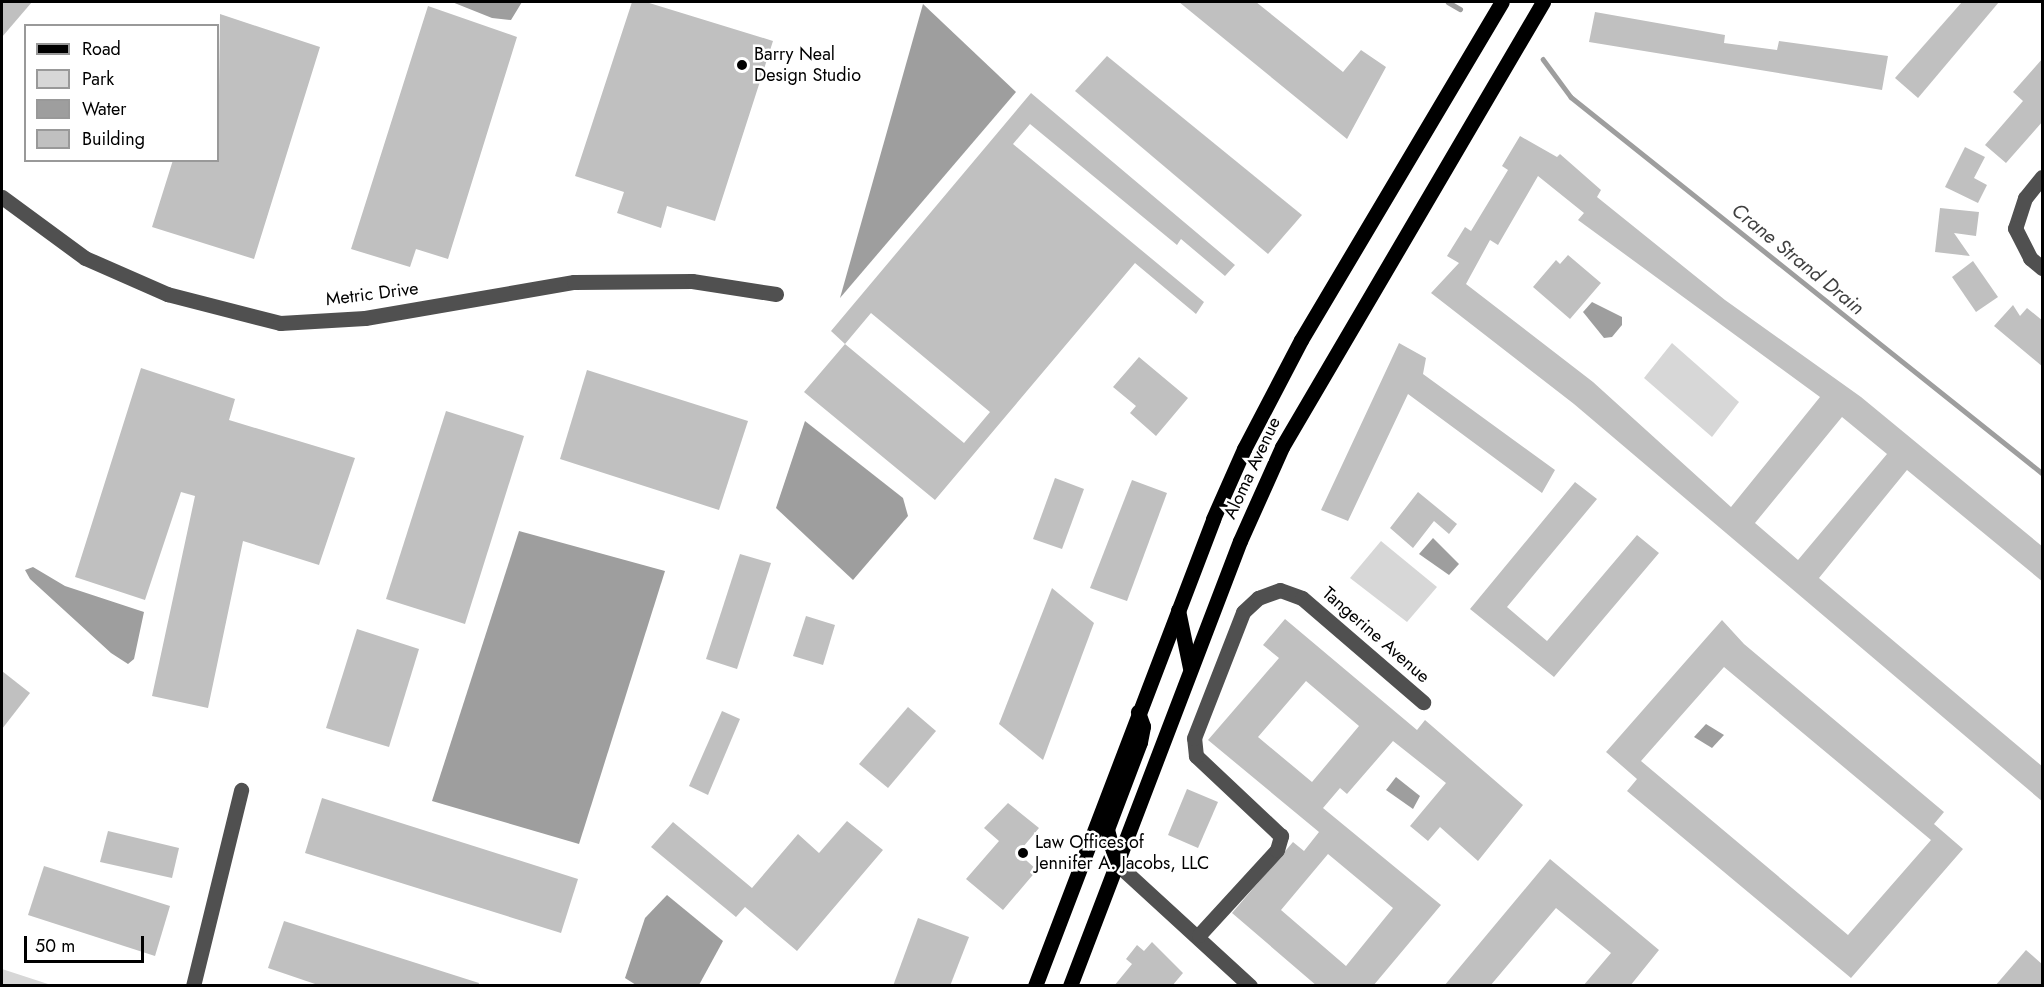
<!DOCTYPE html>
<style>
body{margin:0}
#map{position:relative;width:2044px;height:987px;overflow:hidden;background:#fff;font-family:Jost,sans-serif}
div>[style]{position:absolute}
.green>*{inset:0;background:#d7d7d7}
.water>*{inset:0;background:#9e9e9e}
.stream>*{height:4.5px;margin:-2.25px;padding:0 2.25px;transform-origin:2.25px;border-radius:2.25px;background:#9e9e9e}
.building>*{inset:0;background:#c0c0c0}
.minor>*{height:15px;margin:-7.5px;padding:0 7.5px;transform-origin:7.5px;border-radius:7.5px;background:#505050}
.major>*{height:15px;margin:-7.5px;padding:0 7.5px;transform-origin:7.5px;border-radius:7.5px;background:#000}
.dots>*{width:16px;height:16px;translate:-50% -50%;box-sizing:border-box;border:3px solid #fff;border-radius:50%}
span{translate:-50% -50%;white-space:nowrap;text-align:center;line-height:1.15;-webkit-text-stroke:5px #fff;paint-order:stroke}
.poi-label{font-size:18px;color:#000}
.left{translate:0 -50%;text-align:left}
.street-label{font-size:18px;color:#000}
.water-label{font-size:20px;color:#3f3f3f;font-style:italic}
.frame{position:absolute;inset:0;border:3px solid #000;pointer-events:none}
.legend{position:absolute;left:24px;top:24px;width:195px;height:138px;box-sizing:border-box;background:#fff;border:2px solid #999;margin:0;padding:8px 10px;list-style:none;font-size:18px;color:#000}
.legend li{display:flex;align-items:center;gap:12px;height:30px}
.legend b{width:30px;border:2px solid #999}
.scale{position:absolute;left:24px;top:936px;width:120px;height:27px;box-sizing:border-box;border:3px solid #000;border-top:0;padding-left:8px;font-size:18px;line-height:21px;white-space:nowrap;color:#000;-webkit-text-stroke:4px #fff;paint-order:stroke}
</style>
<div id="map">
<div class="green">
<div style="clip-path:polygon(1672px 343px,1739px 402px,1712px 437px,1644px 378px)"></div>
<div style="clip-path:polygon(1381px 541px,1437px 587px,1407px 622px,1350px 578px)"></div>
<div style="clip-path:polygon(2px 969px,48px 984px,58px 985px,2px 985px)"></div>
</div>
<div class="water">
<div style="clip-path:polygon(452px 2px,451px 2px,522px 2px,511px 20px,492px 18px)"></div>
<div style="clip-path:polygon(923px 4px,1016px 92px,840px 298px)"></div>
<div style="clip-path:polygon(1592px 302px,1622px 317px,1622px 325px,1612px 337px,1604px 338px,1583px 312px)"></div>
<div style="clip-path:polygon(805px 421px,903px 498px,908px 516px,853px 580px,776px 508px)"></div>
<div style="clip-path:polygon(519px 531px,665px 571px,579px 844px,432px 801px)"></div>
<div style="clip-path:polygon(1433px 538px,1459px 564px,1449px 575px,1419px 554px)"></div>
<div style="clip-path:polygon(33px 567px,65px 586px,144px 612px,134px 659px,128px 664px,111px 653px,30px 579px,25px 570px)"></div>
<div style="clip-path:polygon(1706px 724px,1724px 735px,1712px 748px,1694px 737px)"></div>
<div style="clip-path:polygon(1396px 777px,1420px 796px,1413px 809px,1386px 790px)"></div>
<div style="clip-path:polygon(667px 895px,723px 941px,699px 985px,636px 985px,625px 978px,645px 918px)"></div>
</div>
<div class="stream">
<div style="left:1448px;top:2px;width:14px;rotate:30deg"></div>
<div style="left:1543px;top:59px;width:47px;rotate:53.6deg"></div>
<div style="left:1571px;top:97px;width:603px;rotate:38.6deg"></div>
</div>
<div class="building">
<div style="clip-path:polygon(2px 2px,32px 2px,2px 37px)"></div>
<div style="clip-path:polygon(632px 2px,646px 2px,773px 41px,715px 221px,667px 206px,661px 228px,617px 213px,624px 192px,575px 176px)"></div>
<div style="clip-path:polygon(1179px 2px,1256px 2px,1343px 72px,1361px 50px,1386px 67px,1347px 139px)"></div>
<div style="clip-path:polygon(1962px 2px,1999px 2px,1918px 98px,1895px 78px)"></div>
<div style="clip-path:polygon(428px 6px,517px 37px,448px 259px,416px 249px,410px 267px,351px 249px)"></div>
<div style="clip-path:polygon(1595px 12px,1725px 35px,1724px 43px,1777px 50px,1779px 41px,1888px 56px,1882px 90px,1589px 42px)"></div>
<div style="clip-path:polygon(220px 14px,320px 47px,254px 259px,152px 227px,173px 160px,218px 160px)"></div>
<div style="clip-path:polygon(1107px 56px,1302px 215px,1268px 254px,1075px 91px)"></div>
<div style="clip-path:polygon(2043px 58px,2043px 121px,2006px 163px,1985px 145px,2023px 101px,2013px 92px)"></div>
<div style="clip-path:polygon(evenodd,1031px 93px,1235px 265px,1225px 276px,1181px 239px,1177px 245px,1030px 124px,1013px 144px,1204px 302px,1196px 314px,1135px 263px,935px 500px,804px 392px,845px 344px,831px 331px,1031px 93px,871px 313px,990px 412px,964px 443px,845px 344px,871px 313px)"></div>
<div style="clip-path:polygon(evenodd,1520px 136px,1557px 157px,1560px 154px,1601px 190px,1597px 197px,1725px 300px,1861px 397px,2043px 547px,2043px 582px,1907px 470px,1819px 578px,2043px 767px,2043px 802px,1574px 404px,1431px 293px,1459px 263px,1447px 256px,1465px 227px,1471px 231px,1508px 170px,1502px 166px,1520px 136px,1538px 176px,1584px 213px,1578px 220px,1820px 397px,1731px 507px,1593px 382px,1466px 284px,1490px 240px,1498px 245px,1538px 176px,1520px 136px,1842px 417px,1887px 454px,1798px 560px,1755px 523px,1842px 417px)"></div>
<div style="clip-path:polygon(1965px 147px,1985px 157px,1974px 178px,1987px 185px,1978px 203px,1945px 187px)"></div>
<div style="clip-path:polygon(1940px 208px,1979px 212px,1976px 236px,1954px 233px,1970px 256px,1935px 252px)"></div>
<div style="clip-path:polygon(1568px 255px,1601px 283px,1570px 319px,1533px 287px,1556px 260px,1560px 264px)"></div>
<div style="clip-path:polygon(1973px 261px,1998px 297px,1976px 312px,1952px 277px)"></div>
<div style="clip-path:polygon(2013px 305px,2020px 316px,2027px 308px,2043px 321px,2043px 367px,1994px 326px)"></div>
<div style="clip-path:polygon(1399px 343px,1426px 358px,1423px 374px,1555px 470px,1542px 493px,1408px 394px,1348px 521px,1321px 510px)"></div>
<div style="clip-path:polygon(1139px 357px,1188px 398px,1156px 436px,1130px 413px,1136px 406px,1113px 387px)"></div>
<div style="clip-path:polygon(141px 368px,235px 399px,229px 420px,355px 458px,319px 565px,243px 541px,208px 708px,152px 696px,195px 496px,181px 492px,145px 600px,75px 577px)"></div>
<div style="clip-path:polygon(587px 370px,748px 421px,719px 510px,560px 459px)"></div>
<div style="clip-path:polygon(446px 411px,524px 436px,465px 624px,386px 599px)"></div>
<div style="clip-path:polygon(1055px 478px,1084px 489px,1062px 549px,1033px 539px)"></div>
<div style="clip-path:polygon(1132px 480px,1167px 493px,1127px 601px,1090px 588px)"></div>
<div style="clip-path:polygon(1575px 482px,1597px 499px,1507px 607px,1547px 641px,1637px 535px,1659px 553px,1554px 677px,1470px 609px)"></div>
<div style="clip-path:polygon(1418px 492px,1457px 524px,1449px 534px,1434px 521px,1413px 548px,1390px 528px)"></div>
<div style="clip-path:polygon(740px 554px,771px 563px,737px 669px,706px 659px)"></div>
<div style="clip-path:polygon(1052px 588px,1094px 623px,1043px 760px,999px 724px)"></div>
<div style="clip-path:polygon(806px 616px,835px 625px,823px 665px,793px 656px)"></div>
<div style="clip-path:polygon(evenodd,1285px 619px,1417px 730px,1425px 720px,1523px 805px,1478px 861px,1440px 827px,1428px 841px,1410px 826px,1446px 783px,1393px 741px,1347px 794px,1340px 788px,1323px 808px,1441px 905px,1373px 986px,1317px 986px,1232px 913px,1293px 842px,1304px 851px,1319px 832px,1208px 740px,1279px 658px,1263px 645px,1285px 619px,1306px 681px,1359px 726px,1312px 782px,1258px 737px,1306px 681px,1285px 619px,1328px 854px,1393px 908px,1346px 966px,1281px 910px,1328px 854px)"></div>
<div style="clip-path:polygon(evenodd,1722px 620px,1744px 644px,1944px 812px,1934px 824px,1963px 849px,1851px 978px,1627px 791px,1637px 779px,1606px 752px,1722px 620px,1724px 667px,1931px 840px,1848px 935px,1641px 761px,1724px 667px)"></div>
<div style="clip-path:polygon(357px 629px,419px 649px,389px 747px,326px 728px)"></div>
<div style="clip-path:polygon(2px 671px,30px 693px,2px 729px)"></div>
<div style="clip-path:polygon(908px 707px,936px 731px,888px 788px,859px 764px)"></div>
<div style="clip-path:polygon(722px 711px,740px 719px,708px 795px,689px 786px)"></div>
<div style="clip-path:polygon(1187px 789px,1218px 802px,1198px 848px,1168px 835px)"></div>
<div style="clip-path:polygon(322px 798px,578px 879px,561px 933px,305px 853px)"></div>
<div style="clip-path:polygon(1008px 803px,1039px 828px,1018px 853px,1037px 870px,1003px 910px,966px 879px,999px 841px,984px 828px)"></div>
<div style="clip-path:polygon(847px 821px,883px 850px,797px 951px,745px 907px,736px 917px,651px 847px,673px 822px,752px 888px,798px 834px,819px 853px)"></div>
<div style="clip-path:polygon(108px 831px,179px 848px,172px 878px,100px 862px)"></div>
<div style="clip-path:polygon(1550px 859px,1659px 950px,1630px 986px,1583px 986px,1611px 953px,1556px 908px,1490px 986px,1444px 986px)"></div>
<div style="clip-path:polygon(44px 866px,170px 906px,155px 956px,28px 915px)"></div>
<div style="clip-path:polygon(918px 918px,969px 937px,950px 986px,893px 986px)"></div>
<div style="clip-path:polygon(284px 921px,479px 983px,478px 986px,321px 986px,268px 968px)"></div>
<div style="clip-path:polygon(1152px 942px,1183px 973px,1172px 986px,1114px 986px,1132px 964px,1126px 959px,1137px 945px,1144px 951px)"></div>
<div style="clip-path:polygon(2026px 950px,2043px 965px,2043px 986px,1995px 986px)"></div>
</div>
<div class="minor">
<div style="left:2042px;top:177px;width:27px;rotate:129deg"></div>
<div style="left:2025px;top:198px;width:32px;rotate:108deg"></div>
<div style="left:2015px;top:228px;width:34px;rotate:63deg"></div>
<div style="left:2030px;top:258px;width:16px;rotate:40deg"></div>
<div style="left:2px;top:197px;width:103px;rotate:36.3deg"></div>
<div style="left:85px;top:258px;width:90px;rotate:23.7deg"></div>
<div style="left:167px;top:294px;width:117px;rotate:14.4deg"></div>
<div style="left:280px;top:323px;width:85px;rotate:-3.4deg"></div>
<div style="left:365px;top:318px;width:212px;rotate:-9.8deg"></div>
<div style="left:574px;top:282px;width:118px;rotate:-0.5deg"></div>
<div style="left:692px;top:281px;width:85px;rotate:8.8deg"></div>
<div style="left:1116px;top:863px;width:182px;rotate:42.5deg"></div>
<div style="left:1199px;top:935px;width:115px;rotate:-47.5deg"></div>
<div style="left:1277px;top:850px;width:15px;rotate:-74deg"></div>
<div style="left:1281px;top:836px;width:117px;rotate:-136.7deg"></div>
<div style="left:1196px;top:756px;width:18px;rotate:-96deg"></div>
<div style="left:1194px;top:738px;width:135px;rotate:-68.7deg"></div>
<div style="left:1243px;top:612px;width:21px;rotate:-43deg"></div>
<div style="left:1258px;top:598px;width:23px;rotate:-20deg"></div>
<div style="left:1280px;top:590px;width:23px;rotate:20deg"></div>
<div style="left:1302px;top:598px;width:160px;rotate:40.7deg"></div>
<div style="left:193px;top:986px;width:202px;rotate:-76.2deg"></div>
</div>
<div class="major">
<div style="left:1178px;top:610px;width:59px;rotate:78.3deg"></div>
<div style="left:1116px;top:863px;width:35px;rotate:-105deg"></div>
<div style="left:1107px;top:829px;width:93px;rotate:-69.2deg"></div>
<div style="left:1140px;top:742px;width:16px;rotate:-79deg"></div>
<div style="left:1143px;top:726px;width:15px;rotate:-110deg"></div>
<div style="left:1035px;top:986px;width:500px;rotate:-69.1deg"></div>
<div style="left:1213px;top:519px;width:77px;rotate:-66.1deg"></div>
<div style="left:1244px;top:449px;width:123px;rotate:-62.4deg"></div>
<div style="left:1301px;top:340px;width:393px;rotate:-59.3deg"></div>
<div style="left:1070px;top:986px;width:476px;rotate:-69.1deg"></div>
<div style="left:1240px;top:541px;width:103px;rotate:-65.9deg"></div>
<div style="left:1282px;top:447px;width:516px;rotate:-59.61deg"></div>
</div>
<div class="dots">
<div style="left:742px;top:65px;background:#000"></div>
<div style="left:1023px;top:853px;background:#000"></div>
</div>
<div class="poi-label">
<span class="left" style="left:754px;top:65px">Barry Neal<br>Design Studio</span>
<span class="left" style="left:1035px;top:853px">Law Offices of<br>Jennifer A. Jacobs, LLC</span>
</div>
<div class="street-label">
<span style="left:372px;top:294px;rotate:-7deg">Metric Drive</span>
<span style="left:1252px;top:468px;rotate:-65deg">Aloma Avenue</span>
<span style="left:1376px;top:635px;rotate:41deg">Tangerine Avenue</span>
</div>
<div class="water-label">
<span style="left:1798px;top:259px;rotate:39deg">Crane Strand Drain</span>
</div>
<div class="frame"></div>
<ul class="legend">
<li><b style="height:8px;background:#000"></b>Road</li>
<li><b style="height:16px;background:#d7d7d7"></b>Park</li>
<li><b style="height:16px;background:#9e9e9e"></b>Water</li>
<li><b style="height:16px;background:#c0c0c0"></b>Building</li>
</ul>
<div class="scale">50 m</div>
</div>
